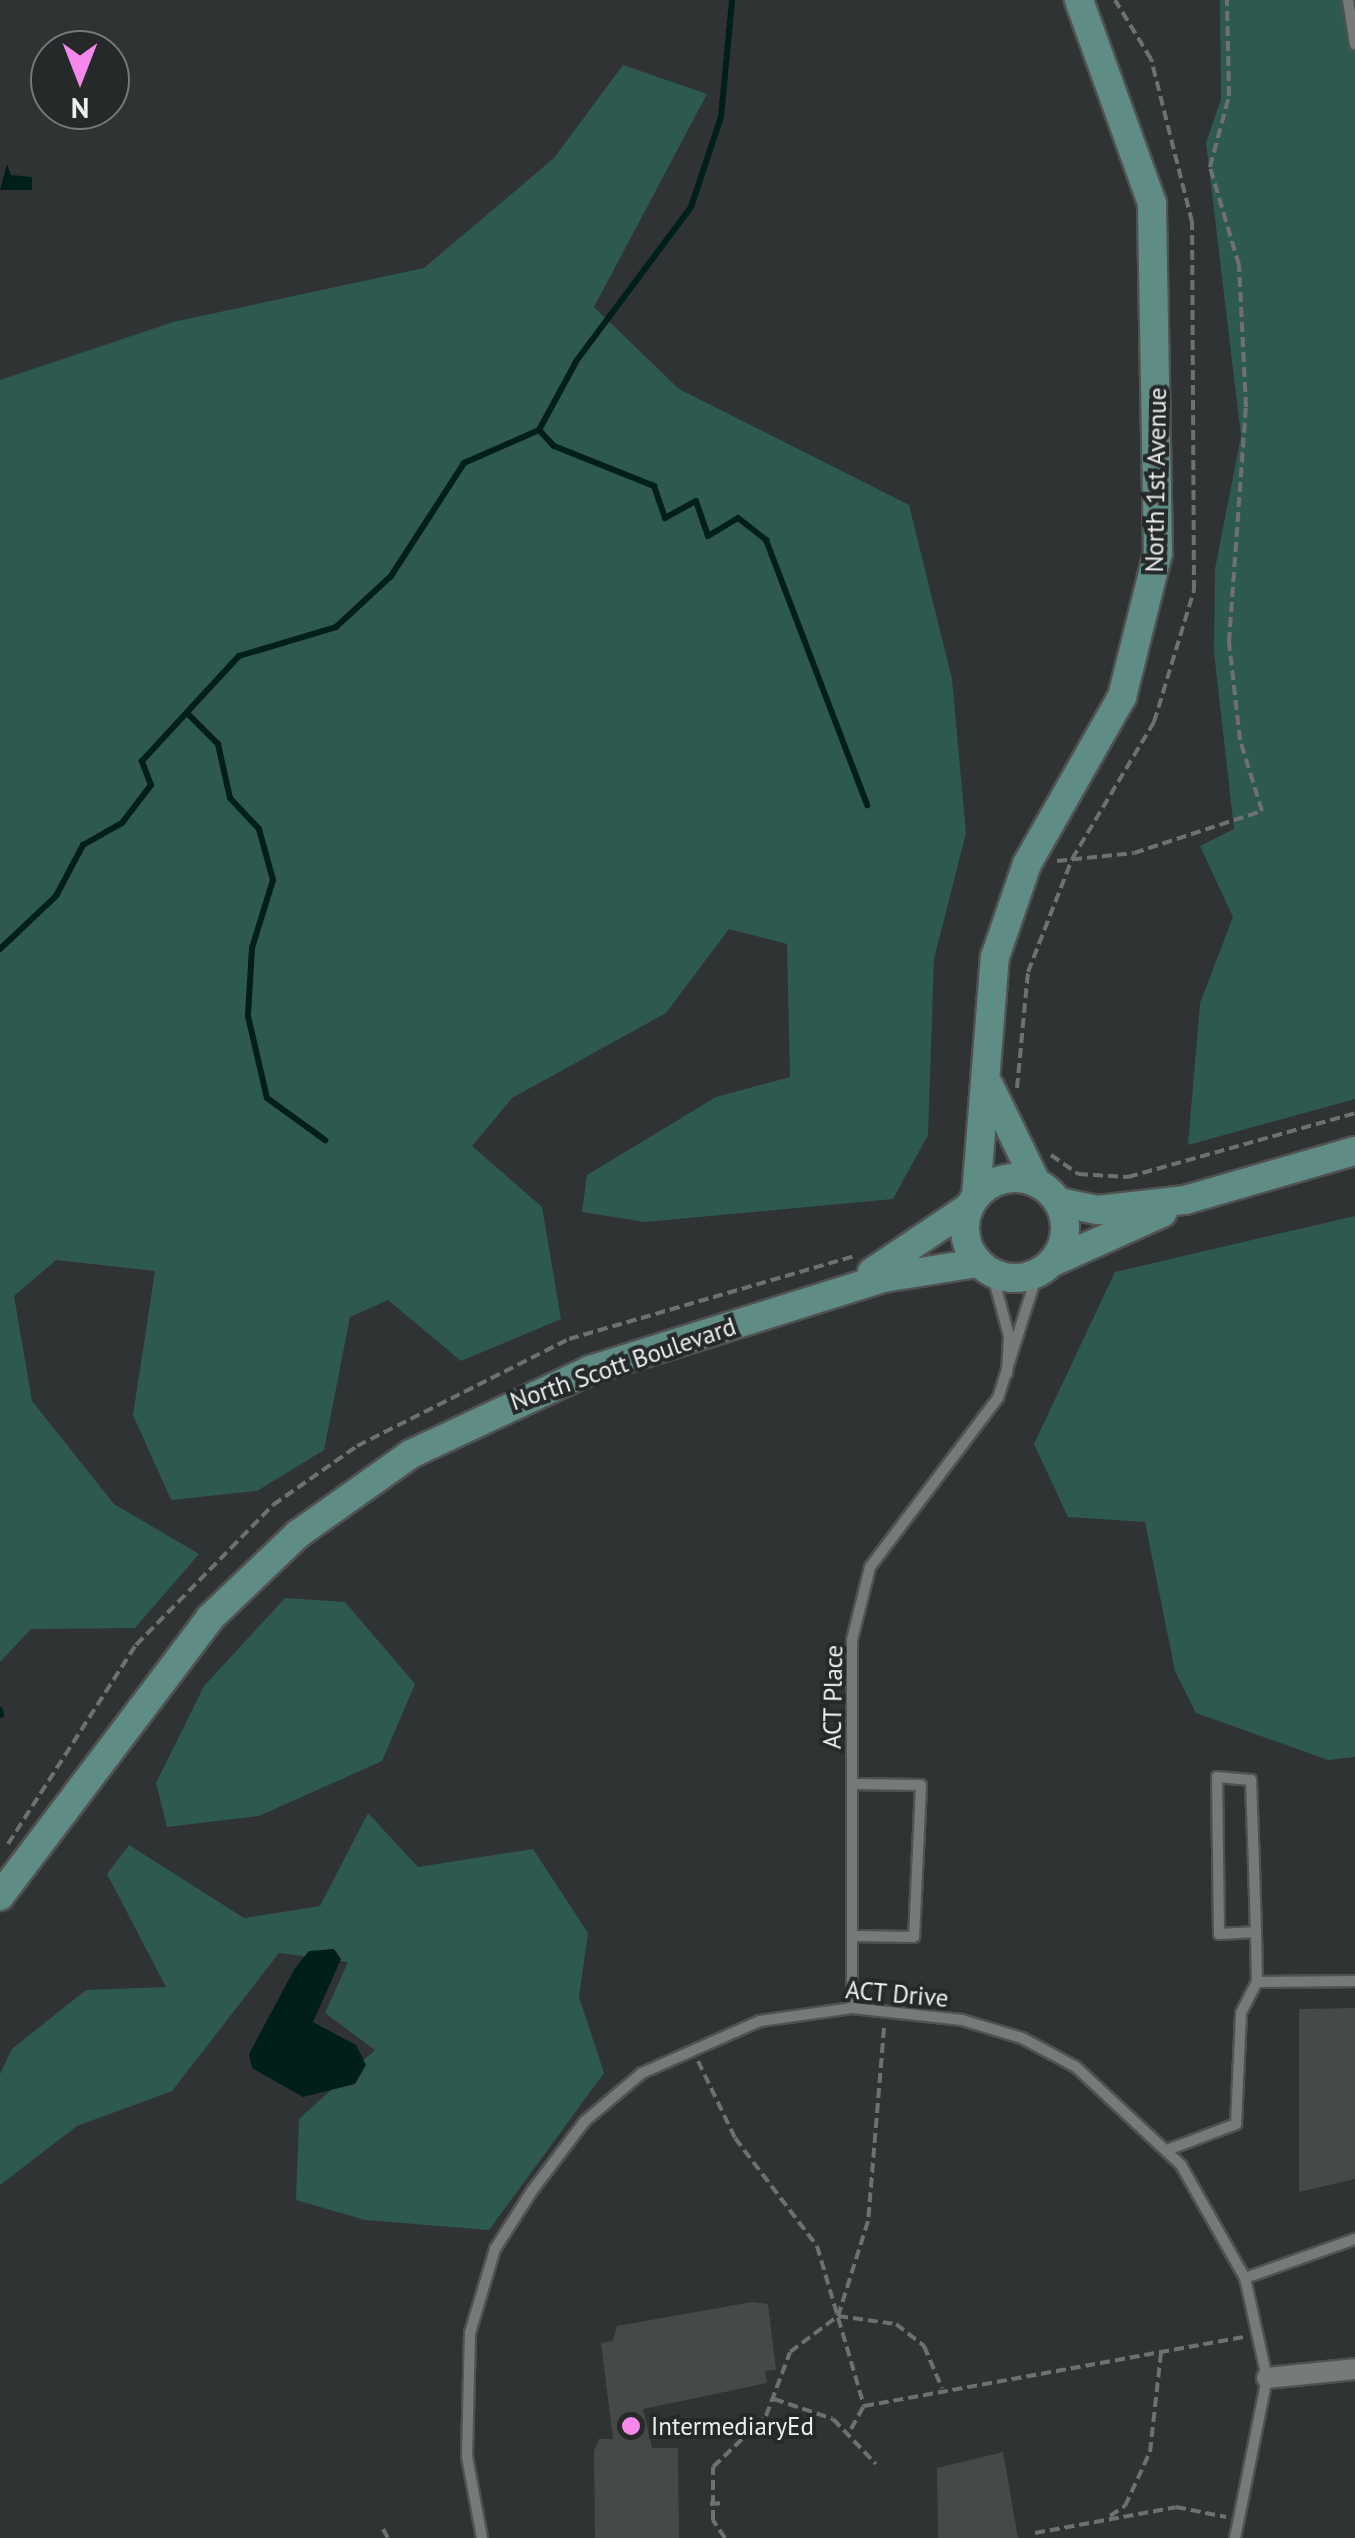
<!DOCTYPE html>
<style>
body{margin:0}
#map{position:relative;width:1355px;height:2538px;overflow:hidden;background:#303333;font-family:"PT Sans",sans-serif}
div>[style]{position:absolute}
.green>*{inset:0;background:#2e5951}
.water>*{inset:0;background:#001f1a}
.stream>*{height:6px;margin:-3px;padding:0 3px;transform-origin:3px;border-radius:3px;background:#001f1a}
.building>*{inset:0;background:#454948}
.path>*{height:4px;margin-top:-2px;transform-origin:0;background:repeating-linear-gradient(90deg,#6f7171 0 10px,transparent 0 15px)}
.roads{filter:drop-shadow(2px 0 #505252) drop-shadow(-2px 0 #505252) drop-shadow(0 2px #505252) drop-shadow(0 -2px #505252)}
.lane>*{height:10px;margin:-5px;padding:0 5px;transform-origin:5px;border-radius:5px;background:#767a79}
.street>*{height:20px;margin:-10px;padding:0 10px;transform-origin:10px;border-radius:10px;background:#767a79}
.secondary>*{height:28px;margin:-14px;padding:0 14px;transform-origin:14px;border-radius:14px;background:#608c86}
.secondary>.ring{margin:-14px;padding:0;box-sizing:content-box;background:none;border:28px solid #608c86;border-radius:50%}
.dots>*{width:28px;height:28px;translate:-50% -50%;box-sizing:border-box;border:5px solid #262929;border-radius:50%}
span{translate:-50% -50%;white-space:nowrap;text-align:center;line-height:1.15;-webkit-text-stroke:8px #262929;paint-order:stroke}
.street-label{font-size:25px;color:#eef0f0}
.poi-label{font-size:25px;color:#eef0f0}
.left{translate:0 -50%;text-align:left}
.north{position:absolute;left:30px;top:30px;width:100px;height:100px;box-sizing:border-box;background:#262929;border:2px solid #767979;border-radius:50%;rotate:180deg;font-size:28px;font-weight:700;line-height:40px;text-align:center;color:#eef0f0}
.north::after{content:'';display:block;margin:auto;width:35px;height:45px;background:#f788eb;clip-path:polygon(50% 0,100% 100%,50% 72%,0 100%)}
</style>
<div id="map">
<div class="green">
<div style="clip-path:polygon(1220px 0,1355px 0,1355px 1099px,1188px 1145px,1200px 1003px,1233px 917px,1200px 846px,1234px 829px,1214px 652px,1215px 569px,1241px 436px,1206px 143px,1221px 99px)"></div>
<div style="clip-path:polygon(623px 65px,707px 94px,594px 307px,679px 389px,909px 505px,952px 679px,966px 833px,934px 959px,928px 1135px,893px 1199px,645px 1222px,582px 1212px,587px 1175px,716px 1097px,790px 1077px,787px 944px,729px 929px,666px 1013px,512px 1098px,472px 1146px,542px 1207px,561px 1319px,461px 1361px,388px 1300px,350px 1317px,324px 1450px,257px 1491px,171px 1500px,133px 1415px,155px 1271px,56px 1260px,14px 1296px,32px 1401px,114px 1504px,199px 1554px,135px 1628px,31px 1629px,0 1662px,0 380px,173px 322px,424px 268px,554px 158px)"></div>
<div style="clip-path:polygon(1355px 1216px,1355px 1757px,1328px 1760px,1196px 1713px,1175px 1671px,1145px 1522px,1068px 1517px,1034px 1444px,1115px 1272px)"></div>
<div style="clip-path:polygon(285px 1598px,345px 1602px,415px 1684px,382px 1761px,259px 1816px,167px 1827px,156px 1783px,204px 1686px)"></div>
<div style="clip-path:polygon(368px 1813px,418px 1867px,533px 1849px,588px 1933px,579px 1997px,604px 2073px,489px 2230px,365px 2220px,296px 2200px,299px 2119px,375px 2050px,325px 2013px,348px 1962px,279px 1953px,172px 2091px,77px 2126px,0 2185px,0 2074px,12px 2049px,86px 1990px,166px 1987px,107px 1874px,129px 1845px,244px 1918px,320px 1906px)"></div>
</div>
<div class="water">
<div style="clip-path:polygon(7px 164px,11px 175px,32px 177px,32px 190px,0 190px)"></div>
<div style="clip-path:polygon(334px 1949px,341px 1959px,313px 2022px,356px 2045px,366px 2065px,355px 2084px,303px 2097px,252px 2068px,249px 2054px,295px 1968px,309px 1951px)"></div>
</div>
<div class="stream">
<div style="left:539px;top:430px;width:22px;rotate:47deg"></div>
<div style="left:554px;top:446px;width:108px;rotate:21.8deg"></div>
<div style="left:654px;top:486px;width:34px;rotate:71deg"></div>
<div style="left:665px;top:518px;width:35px;rotate:-29deg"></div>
<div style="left:696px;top:501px;width:37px;rotate:71deg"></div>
<div style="left:708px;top:536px;width:35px;rotate:-31deg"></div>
<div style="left:738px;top:518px;width:36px;rotate:38deg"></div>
<div style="left:766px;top:540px;width:284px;rotate:69.1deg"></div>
<div style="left:187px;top:713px;width:44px;rotate:45deg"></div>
<div style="left:218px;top:744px;width:55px;rotate:77.5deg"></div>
<div style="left:230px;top:798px;width:42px;rotate:46.9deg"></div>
<div style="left:259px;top:829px;width:53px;rotate:74.6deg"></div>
<div style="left:273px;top:880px;width:71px;rotate:107.2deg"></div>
<div style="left:252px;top:948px;width:68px;rotate:93.4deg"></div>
<div style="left:248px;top:1016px;width:84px;rotate:77deg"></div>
<div style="left:267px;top:1098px;width:72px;rotate:35.9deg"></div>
<div style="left:0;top:949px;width:77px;rotate:-43.4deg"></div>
<div style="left:56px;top:896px;width:58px;rotate:-62.1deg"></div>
<div style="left:83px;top:845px;width:45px;rotate:-29.4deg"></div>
<div style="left:122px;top:823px;width:48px;rotate:-52.7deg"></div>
<div style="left:151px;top:785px;width:26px;rotate:-111deg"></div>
<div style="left:142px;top:761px;width:143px;rotate:-47.3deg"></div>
<div style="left:239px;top:656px;width:101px;rotate:-16.6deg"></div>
<div style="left:336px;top:627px;width:75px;rotate:-42.8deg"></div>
<div style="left:391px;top:576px;width:135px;rotate:-57.1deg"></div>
<div style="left:464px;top:463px;width:82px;rotate:-23.7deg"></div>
<div style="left:539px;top:430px;width:80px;rotate:-61.5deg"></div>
<div style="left:577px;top:360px;width:191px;rotate:-53.3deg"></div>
<div style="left:691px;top:207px;width:95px;rotate:-71.6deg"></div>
<div style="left:721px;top:117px;width:118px;rotate:-84.6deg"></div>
<div style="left:0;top:1710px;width:5px;rotate:79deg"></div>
</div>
<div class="building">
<div style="clip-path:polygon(1355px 2008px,1355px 2179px,1299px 2192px,1299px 2009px)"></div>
<div style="clip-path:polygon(752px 2302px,768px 2304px,776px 2370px,765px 2371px,767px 2383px,643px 2409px,652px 2448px,678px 2448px,679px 2538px,595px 2538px,594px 2451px,599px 2439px,613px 2439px,601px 2343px,613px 2341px,617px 2326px)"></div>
<div style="clip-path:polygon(1003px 2452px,1018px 2538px,938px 2538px,937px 2468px)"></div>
</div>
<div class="path">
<div style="left:1057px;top:861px;width:77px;rotate:-5.9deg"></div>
<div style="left:1134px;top:853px;width:135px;rotate:-18.2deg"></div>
<div style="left:1262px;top:811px;width:74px;rotate:-107.2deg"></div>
<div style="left:1240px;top:740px;width:99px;rotate:-96.4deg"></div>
<div style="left:1229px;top:642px;width:236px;rotate:-85.9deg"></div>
<div style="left:1246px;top:407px;width:142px;rotate:-92.8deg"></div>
<div style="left:1239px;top:265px;width:102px;rotate:-106.5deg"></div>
<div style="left:1210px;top:167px;width:73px;rotate:-75deg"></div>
<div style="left:1229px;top:96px;width:96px;rotate:-91.2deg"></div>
<div style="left:1017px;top:1088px;width:117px;rotate:-84.6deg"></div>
<div style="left:1028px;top:972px;width:121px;rotate:-68.7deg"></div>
<div style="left:1072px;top:859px;width:160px;rotate:-59.1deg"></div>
<div style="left:1154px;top:722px;width:138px;rotate:-73.1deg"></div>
<div style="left:1194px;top:590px;width:368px;rotate:-90.3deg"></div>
<div style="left:1192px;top:222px;width:168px;rotate:-104.1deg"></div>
<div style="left:1151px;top:59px;width:69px;rotate:-121.4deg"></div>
<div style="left:1051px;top:1155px;width:33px;rotate:35deg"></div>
<div style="left:1078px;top:1174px;width:50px;rotate:3.4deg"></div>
<div style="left:1128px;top:1177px;width:236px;rotate:-15.7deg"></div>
<div style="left:8px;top:1844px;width:237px;rotate:-57.3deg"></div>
<div style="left:136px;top:1645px;width:196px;rotate:-45.6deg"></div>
<div style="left:273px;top:1505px;width:103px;rotate:-35.1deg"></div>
<div style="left:357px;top:1446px;width:237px;rotate:-26.8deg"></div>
<div style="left:569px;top:1339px;width:297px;rotate:-16.2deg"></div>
<div style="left:884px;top:2028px;width:194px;rotate:94.7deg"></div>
<div style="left:868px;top:2221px;width:100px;rotate:107.5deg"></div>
<div style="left:838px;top:2316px;width:59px;rotate:7.9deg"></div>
<div style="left:896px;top:2324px;width:36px;rotate:38deg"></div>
<div style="left:924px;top:2346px;width:46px;rotate:66.8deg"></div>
<div style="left:698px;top:2061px;width:85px;rotate:64.3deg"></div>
<div style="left:735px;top:2138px;width:136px;rotate:52.8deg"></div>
<div style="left:817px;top:2246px;width:167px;rotate:73.6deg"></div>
<div style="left:864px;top:2406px;width:387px;rotate:-10.3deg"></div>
<div style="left:774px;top:2399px;width:62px;rotate:18.7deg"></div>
<div style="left:833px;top:2419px;width:62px;rotate:46.3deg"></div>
<div style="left:851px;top:2429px;width:26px;rotate:-61deg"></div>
<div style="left:710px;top:2504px;width:14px;rotate:-4deg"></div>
<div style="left:1110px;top:2516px;width:18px;rotate:-34deg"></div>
<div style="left:1125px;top:2506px;width:60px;rotate:-65.2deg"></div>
<div style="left:1150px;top:2452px;width:101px;rotate:-83.7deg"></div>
<div style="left:383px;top:2529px;width:10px;rotate:61deg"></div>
<div style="left:1035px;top:2533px;width:143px;rotate:-10.4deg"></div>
<div style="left:1176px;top:2507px;width:51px;rotate:11.3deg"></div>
<div style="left:725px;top:2538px;width:22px;rotate:-124deg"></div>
<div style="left:713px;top:2520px;width:53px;rotate:-90deg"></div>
<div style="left:713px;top:2467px;width:74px;rotate:-43.9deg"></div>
<div style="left:766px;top:2416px;width:68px;rotate:-69.4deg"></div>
<div style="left:790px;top:2352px;width:60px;rotate:-36.9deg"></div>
</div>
<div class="roads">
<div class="lane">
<div style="left:1348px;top:0;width:45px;rotate:81deg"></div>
<div style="left:992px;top:1273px;width:65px;rotate:74.9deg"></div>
<div style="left:1009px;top:1336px;width:37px;rotate:93deg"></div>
<div style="left:852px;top:1784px;width:69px;rotate:0.8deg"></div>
<div style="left:921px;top:1785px;width:152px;rotate:92.6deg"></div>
<div style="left:914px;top:1937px;width:62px;rotate:-179.1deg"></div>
<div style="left:1256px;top:1932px;width:37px;rotate:177deg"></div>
<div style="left:1219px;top:1934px;width:157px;rotate:-90.7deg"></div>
<div style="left:1217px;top:1777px;width:34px;rotate:5deg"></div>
<div style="left:1251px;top:1780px;width:86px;rotate:88deg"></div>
<div style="left:1254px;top:1866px;width:66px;rotate:88.3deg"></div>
<div style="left:1256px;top:1932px;width:50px;rotate:88.9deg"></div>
<div style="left:852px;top:2008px;width:368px;rotate:-90deg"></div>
<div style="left:852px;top:1640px;width:75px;rotate:-76.1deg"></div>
<div style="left:870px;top:1567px;width:212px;rotate:-52.9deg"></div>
<div style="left:998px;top:1398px;width:130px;rotate:-72.5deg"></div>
<div style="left:1167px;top:2150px;width:74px;rotate:-20.6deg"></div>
<div style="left:1236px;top:2124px;width:111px;rotate:-87.4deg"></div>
<div style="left:1241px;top:2013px;width:35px;rotate:-63deg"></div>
<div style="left:1257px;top:1982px;width:98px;rotate:-0.6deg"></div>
<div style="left:1245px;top:2278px;width:117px;rotate:-19.5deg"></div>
<div style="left:482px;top:2538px;width:83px;rotate:-100.4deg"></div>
<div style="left:467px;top:2456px;width:123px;rotate:-88.6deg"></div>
<div style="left:470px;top:2333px;width:88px;rotate:-73.4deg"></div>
<div style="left:495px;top:2249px;width:69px;rotate:-57.5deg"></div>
<div style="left:532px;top:2191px;width:88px;rotate:-52.9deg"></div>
<div style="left:585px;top:2121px;width:75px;rotate:-40.1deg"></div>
<div style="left:642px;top:2073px;width:129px;rotate:-23.8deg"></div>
<div style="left:760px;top:2021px;width:93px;rotate:-8deg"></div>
<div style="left:852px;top:2008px;width:111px;rotate:6.2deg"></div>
<div style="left:962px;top:2020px;width:63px;rotate:16.7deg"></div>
<div style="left:1022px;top:2038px;width:61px;rotate:28.2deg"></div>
<div style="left:1076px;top:2067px;width:144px;rotate:43deg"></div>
<div style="left:1181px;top:2165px;width:130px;rotate:60.5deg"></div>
<div style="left:1245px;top:2278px;width:102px;rotate:77.6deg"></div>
<div style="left:1267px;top:2378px;width:163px;rotate:101.3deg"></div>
</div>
<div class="street">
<div style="left:1267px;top:2378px;width:88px;rotate:-5.8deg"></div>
</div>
<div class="secondary">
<div style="left:990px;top:1087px;width:106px;rotate:64.2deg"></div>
<div class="ring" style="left:965px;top:1178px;width:72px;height:72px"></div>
<div style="left:976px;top:1196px;width:240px;rotate:-85.5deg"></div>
<div style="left:995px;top:957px;width:98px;rotate:-71deg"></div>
<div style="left:1027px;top:864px;width:192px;rotate:-60.4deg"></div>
<div style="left:1122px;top:697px;width:148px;rotate:-76deg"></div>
<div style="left:1158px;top:553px;width:350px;rotate:-91deg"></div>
<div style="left:1152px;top:203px;width:216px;rotate:-109.8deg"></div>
<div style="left:1059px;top:1202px;width:40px;rotate:12deg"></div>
<div style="left:1098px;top:1210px;width:88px;rotate:-6.6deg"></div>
<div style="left:1185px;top:1200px;width:177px;rotate:-16.1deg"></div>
<div style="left:1053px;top:1262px;width:120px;rotate:-24.2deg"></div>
<div style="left:872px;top:1272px;width:117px;rotate:-33.8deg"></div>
<div style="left:0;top:1896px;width:348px;rotate:-52.9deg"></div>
<div style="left:210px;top:1618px;width:122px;rotate:-43.7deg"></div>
<div style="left:298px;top:1534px;width:138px;rotate:-35.3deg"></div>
<div style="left:411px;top:1454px;width:198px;rotate:-25.1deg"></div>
<div style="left:590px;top:1370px;width:307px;rotate:-17.4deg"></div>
<div style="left:883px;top:1278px;width:96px;rotate:-9deg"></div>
</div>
</div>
<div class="dots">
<div style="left:631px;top:2426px;background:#f788eb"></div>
</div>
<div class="street-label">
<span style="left:1156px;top:480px;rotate:-89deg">North 1st Avenue</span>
<span style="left:623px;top:1364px;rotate:-19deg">North Scott Boulevard</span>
<span style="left:833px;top:1697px;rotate:-89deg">ACT Place</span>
<span style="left:897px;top:1994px;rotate:5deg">ACT Drive</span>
</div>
<div class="poi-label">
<span class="left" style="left:651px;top:2426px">IntermediaryEd</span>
</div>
<div class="north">N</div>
</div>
